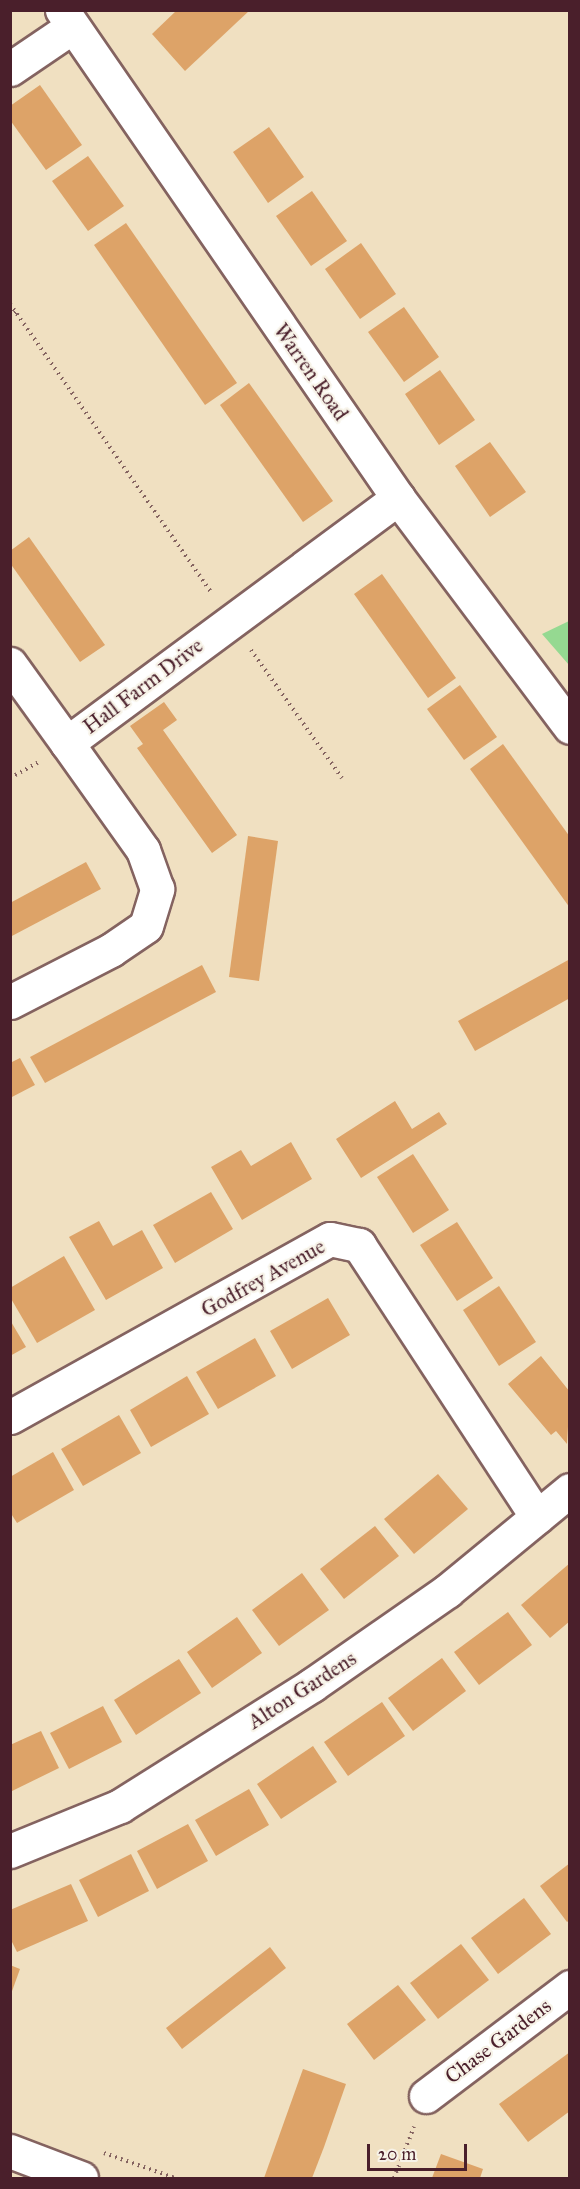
<!DOCTYPE html>
<style>
body{margin:0}
#map{position:relative;width:580px;height:2189px;overflow:hidden;background:#f0e0c1;font-family:"IM FELL Great Primer",serif}
div>[style]{position:absolute}
.green>*{inset:0;background:#95d991}
.building>*{inset:0;background:#dda368}
.path>*{height:4px;margin-top:-2px;transform-origin:0;background:repeating-linear-gradient(90deg,#846360 0 1.5px,transparent 0 6px)}
.roads{filter:drop-shadow(2px 0 #846360) drop-shadow(-2px 0 #846360) drop-shadow(0 2px #846360) drop-shadow(0 -2px #846360)}
.minor>*{height:33px;margin:-16.5px;padding:0 16.5px;transform-origin:16.5px;border-radius:16.5px;background:#fff}
.tertiary>*{height:33px;margin:-16.5px;padding:0 16.5px;transform-origin:16.5px;border-radius:16.5px;background:#fff}
span{translate:-50% -50%;white-space:nowrap;text-align:center;line-height:1.15;-webkit-text-stroke:4.5px #f7f3e8;paint-order:stroke}
.street-label{font-size:21px;color:#4a1f2b}
.frame{position:absolute;inset:0;border:12px solid #4a1f2b;pointer-events:none}
.scale{position:absolute;left:367px;top:2144px;width:100px;height:27px;box-sizing:border-box;border:3px solid #4a1f2b;border-top:0;padding-left:8px;font-size:18px;line-height:21px;white-space:nowrap;color:#4a1f2b;-webkit-text-stroke:4px #f7f3e8;paint-order:stroke}
</style>
<div id="map">
<div class="green">
<div style="clip-path:polygon(569px 621px,569px 665px,542px 634px)"></div>
</div>
<div class="building">
<div style="clip-path:polygon(177px 10px,250px 10px,185px 71px,152px 34px)"></div>
<div style="clip-path:polygon(40px 85px,82px 145px,46px 170px,10px 120px,10px 106px)"></div>
<div style="clip-path:polygon(269px 127px,304px 177px,268px 203px,233px 152px)"></div>
<div style="clip-path:polygon(88px 156px,124px 206px,88px 231px,52px 181px)"></div>
<div style="clip-path:polygon(312px 191px,347px 241px,311px 266px,276px 216px)"></div>
<div style="clip-path:polygon(126px 223px,237px 383px,205px 405px,94px 245px)"></div>
<div style="clip-path:polygon(361px 243px,396px 294px,360px 319px,325px 269px)"></div>
<div style="clip-path:polygon(404px 307px,439px 357px,404px 382px,368px 332px)"></div>
<div style="clip-path:polygon(440px 370px,475px 420px,439px 445px,405px 394px)"></div>
<div style="clip-path:polygon(249px 383px,333px 501px,303px 522px,220px 405px)"></div>
<div style="clip-path:polygon(490px 442px,526px 492px,490px 517px,455px 466px)"></div>
<div style="clip-path:polygon(29px 537px,105px 645px,80px 662px,10px 563px,10px 551px)"></div>
<div style="clip-path:polygon(382px 574px,456px 678px,428px 698px,354px 594px)"></div>
<div style="clip-path:polygon(460px 685px,497px 737px,464px 760px,427px 709px)"></div>
<div style="clip-path:polygon(164px 702px,177px 720px,163px 730px,237px 835px,212px 853px,137px 748px,143px 744px,130px 726px)"></div>
<div style="clip-path:polygon(503px 744px,570px 837px,570px 908px,470px 769px)"></div>
<div style="clip-path:polygon(248px 836px,278px 841px,259px 981px,229px 977px)"></div>
<div style="clip-path:polygon(86px 862px,101px 889px,10px 937px,10px 903px)"></div>
<div style="clip-path:polygon(570px 959px,570px 998px,475px 1051px,458px 1021px)"></div>
<div style="clip-path:polygon(202px 965px,216px 992px,45px 1083px,30px 1057px)"></div>
<div style="clip-path:polygon(20px 1058px,35px 1085px,10px 1098px,10px 1063px)"></div>
<div style="clip-path:polygon(395px 1101px,412px 1129px,439px 1112px,447px 1124px,361px 1178px,336px 1139px)"></div>
<div style="clip-path:polygon(291px 1142px,312px 1179px,242px 1220px,211px 1167px,241px 1150px,251px 1166px)"></div>
<div style="clip-path:polygon(413px 1154px,449px 1210px,413px 1233px,377px 1177px)"></div>
<div style="clip-path:polygon(211px 1192px,233px 1229px,175px 1263px,153px 1225px)"></div>
<div style="clip-path:polygon(99px 1221px,113px 1246px,142px 1230px,163px 1268px,106px 1300px,69px 1237px)"></div>
<div style="clip-path:polygon(457px 1222px,493px 1278px,457px 1301px,420px 1245px)"></div>
<div style="clip-path:polygon(64px 1256px,95px 1310px,37px 1343px,10px 1297px,10px 1288px)"></div>
<div style="clip-path:polygon(499px 1286px,536px 1342px,499px 1366px,463px 1310px)"></div>
<div style="clip-path:polygon(328px 1298px,350px 1335px,292px 1369px,270px 1331px)"></div>
<div style="clip-path:polygon(10px 1320px,26px 1347px,10px 1356px)"></div>
<div style="clip-path:polygon(255px 1338px,276px 1376px,218px 1409px,196px 1372px)"></div>
<div style="clip-path:polygon(541px 1356px,570px 1392px,567px 1444px,556px 1431px,551px 1435px,508px 1384px)"></div>
<div style="clip-path:polygon(187px 1376px,209px 1414px,151px 1447px,130px 1410px)"></div>
<div style="clip-path:polygon(119px 1415px,141px 1453px,83px 1486px,61px 1449px)"></div>
<div style="clip-path:polygon(53px 1452px,74px 1490px,17px 1523px,10px 1512px,10px 1477px)"></div>
<div style="clip-path:polygon(438px 1474px,468px 1509px,414px 1554px,384px 1519px)"></div>
<div style="clip-path:polygon(375px 1526px,399px 1556px,344px 1599px,320px 1569px)"></div>
<div style="clip-path:polygon(570px 1563px,570px 1621px,550px 1638px,521px 1605px)"></div>
<div style="clip-path:polygon(302px 1573px,329px 1610px,279px 1646px,252px 1610px)"></div>
<div style="clip-path:polygon(508px 1612px,532px 1645px,479px 1685px,454px 1652px)"></div>
<div style="clip-path:polygon(237px 1617px,262px 1653px,212px 1688px,187px 1652px)"></div>
<div style="clip-path:polygon(442px 1658px,466px 1691px,413px 1731px,388px 1698px)"></div>
<div style="clip-path:polygon(179px 1659px,201px 1693px,136px 1735px,114px 1700px)"></div>
<div style="clip-path:polygon(382px 1702px,405px 1736px,348px 1776px,324px 1742px)"></div>
<div style="clip-path:polygon(103px 1706px,122px 1742px,69px 1769px,50px 1733px)"></div>
<div style="clip-path:polygon(41px 1731px,59px 1768px,10px 1792px,10px 1745px)"></div>
<div style="clip-path:polygon(313px 1746px,337px 1782px,281px 1819px,257px 1784px)"></div>
<div style="clip-path:polygon(249px 1789px,269px 1825px,216px 1856px,195px 1820px)"></div>
<div style="clip-path:polygon(188px 1824px,208px 1861px,157px 1889px,137px 1851px)"></div>
<div style="clip-path:polygon(131px 1854px,149px 1891px,98px 1917px,79px 1880px)"></div>
<div style="clip-path:polygon(570px 1863px,570px 1920px,567px 1922px,540px 1886px)"></div>
<div style="clip-path:polygon(71px 1884px,88px 1921px,17px 1952px,10px 1938px,10px 1910px)"></div>
<div style="clip-path:polygon(524px 1898px,551px 1934px,498px 1974px,471px 1938px)"></div>
<div style="clip-path:polygon(461px 1944px,489px 1980px,438px 2019px,410px 1983px)"></div>
<div style="clip-path:polygon(270px 1947px,286px 1968px,182px 2049px,166px 2028px)"></div>
<div style="clip-path:polygon(10px 1965px,20px 1969px,11px 1994px,10px 1994px)"></div>
<div style="clip-path:polygon(398px 1985px,426px 2020px,374px 2060px,347px 2024px)"></div>
<div style="clip-path:polygon(570px 2052px,570px 2111px,528px 2142px,499px 2104px)"></div>
<div style="clip-path:polygon(303px 2069px,346px 2084px,324px 2147px,312px 2178px,264px 2178px)"></div>
<div style="clip-path:polygon(441px 2154px,483px 2169px,480px 2178px,432px 2178px)"></div>
</div>
<div class="path">
<div style="left:10px;top:304px;width:353px;rotate:55.1deg"></div>
<div style="left:10px;top:317px;width:8px;rotate:-40deg"></div>
<div style="left:251px;top:650px;width:157px;rotate:54.6deg"></div>
<div style="left:10px;top:778px;width:33px;rotate:-29deg"></div>
<div style="left:104px;top:2153px;width:75px;rotate:19.4deg"></div>
<div style="left:394px;top:2178px;width:55px;rotate:-68.6deg"></div>
</div>
<div class="roads">
<div class="minor">
<div style="left:10px;top:69px;width:75px;rotate:-34.1deg"></div>
<div style="left:10px;top:664px;width:97px;rotate:54.2deg"></div>
<div style="left:10px;top:1002px;width:114px;rotate:-27.2deg"></div>
<div style="left:111px;top:950px;width:42px;rotate:-34.4deg"></div>
<div style="left:146px;top:926px;width:39px;rotate:-73deg"></div>
<div style="left:157px;top:889px;width:41px;rotate:-109.7deg"></div>
<div style="left:143px;top:850px;width:131px;rotate:-125.4deg"></div>
<div style="left:67px;top:743px;width:412px;rotate:-36.5deg"></div>
<div style="left:10px;top:1417px;width:366px;rotate:-29.1deg"></div>
<div style="left:330px;top:1239px;width:30px;rotate:12deg"></div>
<div style="left:359px;top:1245px;width:325px;rotate:56.8deg"></div>
<div style="left:10px;top:1851px;width:119px;rotate:-22.2deg"></div>
<div style="left:120px;top:1806px;width:227px;rotate:-32.2deg"></div>
<div style="left:312px;top:1685px;width:165px;rotate:-34.8deg"></div>
<div style="left:447px;top:1591px;width:159px;rotate:-39.4deg"></div>
<div style="left:426px;top:2096px;width:181px;rotate:-37.1deg"></div>
<div style="left:10px;top:2151px;width:76px;rotate:20.8deg"></div>
</div>
<div class="tertiary">
<div style="left:62px;top:10px;width:592px;rotate:55.45deg"></div>
<div style="left:398px;top:498px;width:286px;rotate:53.1deg"></div>
</div>
</div>
<div class="street-label">
<span style="left:311px;top:372px;rotate:55deg">Warren Road</span>
<span style="left:143px;top:686px;rotate:-37deg">Hall Farm Drive</span>
<span style="left:263px;top:1278px;rotate:-29deg">Godfrey Avenue</span>
<span style="left:302px;top:1690px;rotate:-33deg">Alton Gardens</span>
<span style="left:498px;top:2041px;rotate:-37deg">Chase Gardens</span>
</div>
<div class="frame"></div>
<div class="scale">20 m</div>
</div>
